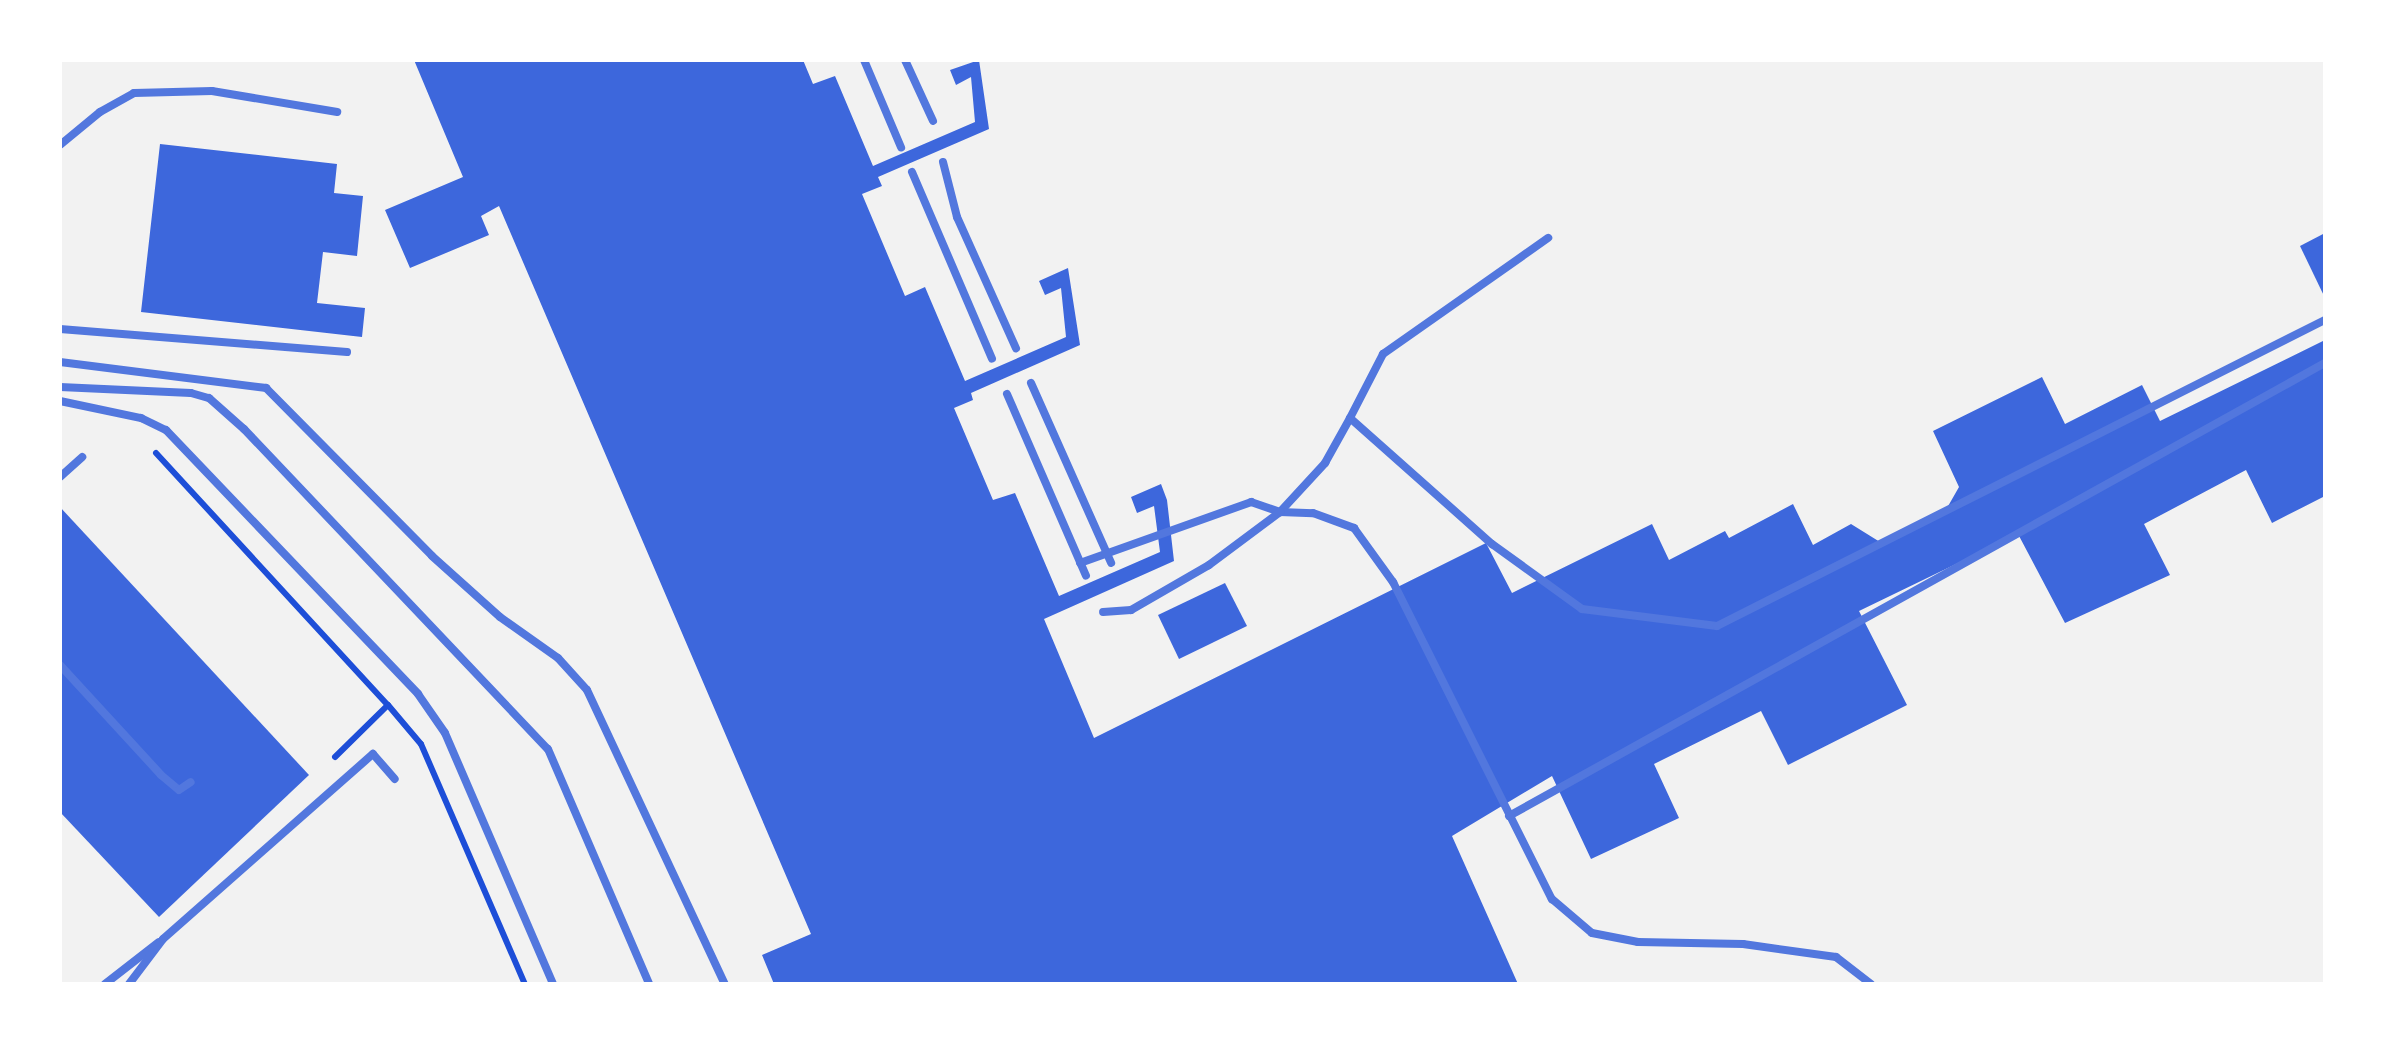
<!DOCTYPE html>
<style>
body{margin:0}
#map{position:relative;width:2385px;height:1044px;overflow:hidden;background:#f2f2f2;font-family:Arial,sans-serif}
div>[style]{position:absolute}
.building>*{inset:0;background:#3d67dc}
.path>*{height:6px;margin:-3px;padding:0 3px;transform-origin:3px;border-radius:3px;background:#1d4ed8}
.service>*{height:8px;margin:-4px;padding:0 4px;transform-origin:4px;border-radius:4px;background:#5277de}
span{translate:-50% -50%;white-space:nowrap;text-align:center;line-height:1.15;-webkit-text-stroke:10px #fff;paint-order:stroke}
.frame{position:absolute;inset:0;border:62px solid #fff;pointer-events:none}
</style>
<div id="map">
<div class="building">
<div style="clip-path:polygon(414px 60px,803px 60px,813px 84px,835px 76px,873px 166px,975px 122px,971px 77px,956px 85px,950px 70px,979px 60px,989px 129px,878px 177px,882px 186px,862px 194px,905px 296px,925px 287px,965px 381px,1066px 337px,1061px 288px,1045px 295px,1039px 281px,1068px 268px,1080px 345px,971px 393px,973px 400px,954px 408px,993px 500px,1015px 493px,1059px 596px,1160px 552px,1154px 506px,1137px 513px,1131px 497px,1161px 484px,1167px 500px,1174px 561px,1044px 619px,1094px 738px,1486px 543px,1512px 593px,1652px 524px,1669px 560px,1725px 531px,1729px 538px,1793px 504px,1813px 545px,1851px 524px,1880px 542px,1947px 508px,1959px 487px,1933px 431px,2042px 377px,2065px 424px,2142px 385px,2160px 421px,2325px 340px,2325px 496px,2272px 523px,2246px 470px,2144px 524px,2170px 575px,2065px 623px,2018px 534px,1859px 611px,1907px 705px,1788px 765px,1761px 711px,1654px 764px,1679px 818px,1591px 859px,1552px 776px,1452px 836px,1518px 984px,774px 984px,762px 955px,811px 934px,499px 206px,481px 216px,489px 235px,410px 268px,385px 210px,463px 177px)"></div>
<div style="clip-path:polygon(160px 144px,337px 164px,334px 193px,363px 196px,357px 256px,323px 252px,317px 303px,365px 308px,362px 337px,141px 312px)"></div>
<div style="clip-path:polygon(2325px 233px,2325px 298px,2300px 246px)"></div>
<div style="clip-path:polygon(60px 507px,309px 775px,159px 917px,60px 812px)"></div>
<div style="clip-path:polygon(1225px 583px,1247px 626px,1179px 659px,1158px 615px)"></div>
</div>
<div class="path">
<div style="left:156px;top:453px;width:343px;rotate:47.4deg"></div>
<div style="left:335px;top:757px;width:74px;rotate:-44.5deg"></div>
<div style="left:388px;top:705px;width:51px;rotate:49.8deg"></div>
<div style="left:421px;top:744px;width:262px;rotate:66.6deg"></div>
</div>
<div class="service">
<div style="left:864px;top:60px;width:95px;rotate:67deg"></div>
<div style="left:905px;top:60px;width:67px;rotate:65.3deg"></div>
<div style="left:60px;top:145px;width:52px;rotate:-39.5deg"></div>
<div style="left:100px;top:112px;width:39px;rotate:-29deg"></div>
<div style="left:134px;top:93px;width:78px;rotate:-1.5deg"></div>
<div style="left:212px;top:91px;width:127px;rotate:9.5deg"></div>
<div style="left:943px;top:162px;width:57px;rotate:75.7deg"></div>
<div style="left:957px;top:217px;width:144px;rotate:65.8deg"></div>
<div style="left:912px;top:172px;width:203px;rotate:66.8deg"></div>
<div style="left:60px;top:329px;width:288px;rotate:4.6deg"></div>
<div style="left:60px;top:362px;width:208px;rotate:7.2deg"></div>
<div style="left:266px;top:388px;width:236px;rotate:45.3deg"></div>
<div style="left:432px;top:556px;width:91px;rotate:41.9deg"></div>
<div style="left:500px;top:617px;width:71px;rotate:35.3deg"></div>
<div style="left:558px;top:658px;width:43px;rotate:47.8deg"></div>
<div style="left:587px;top:690px;width:325px;rotate:64.9deg"></div>
<div style="left:1031px;top:383px;width:197px;rotate:66deg"></div>
<div style="left:60px;top:387px;width:131px;rotate:2.6deg"></div>
<div style="left:191px;top:393px;width:19px;rotate:16deg"></div>
<div style="left:209px;top:398px;width:47px;rotate:41.5deg"></div>
<div style="left:244px;top:429px;width:441px;rotate:46.5deg"></div>
<div style="left:548px;top:749px;width:256px;rotate:66.7deg"></div>
<div style="left:1007px;top:394px;width:198px;rotate:66.5deg"></div>
<div style="left:60px;top:401px;width:83px;rotate:11.9deg"></div>
<div style="left:141px;top:418px;width:28px;rotate:26deg"></div>
<div style="left:166px;top:430px;width:365px;rotate:46.3deg"></div>
<div style="left:418px;top:694px;width:47px;rotate:55.3deg"></div>
<div style="left:445px;top:733px;width:273px;rotate:66.7deg"></div>
<div style="left:1350px;top:418px;width:72px;rotate:-62.7deg"></div>
<div style="left:1383px;top:354px;width:202px;rotate:-35.1deg"></div>
<div style="left:60px;top:477px;width:30px;rotate:-42deg"></div>
<div style="left:1280px;top:512px;width:67px;rotate:-47.4deg"></div>
<div style="left:1325px;top:463px;width:51px;rotate:-60.9deg"></div>
<div style="left:1350px;top:418px;width:190px;rotate:41.6deg"></div>
<div style="left:1492px;top:544px;width:111px;rotate:35.8deg"></div>
<div style="left:1582px;top:609px;width:136px;rotate:7.2deg"></div>
<div style="left:1717px;top:626px;width:681px;rotate:-26.72deg"></div>
<div style="left:1280px;top:512px;width:33px;rotate:2deg"></div>
<div style="left:1313px;top:513px;width:44px;rotate:20.1deg"></div>
<div style="left:1354px;top:528px;width:67px;rotate:54.2deg"></div>
<div style="left:1393px;top:582px;width:355px;rotate:63.4deg"></div>
<div style="left:1552px;top:899px;width:52px;rotate:40.4deg"></div>
<div style="left:1592px;top:933px;width:47px;rotate:11.1deg"></div>
<div style="left:1638px;top:942px;width:105px;rotate:1.1deg"></div>
<div style="left:1743px;top:944px;width:94px;rotate:8deg"></div>
<div style="left:1836px;top:957px;width:44px;rotate:37.6deg"></div>
<div style="left:1080px;top:563px;width:182px;rotate:-19.6deg"></div>
<div style="left:1251px;top:502px;width:31px;rotate:19deg"></div>
<div style="left:1280px;top:512px;width:89px;rotate:143.3deg"></div>
<div style="left:1209px;top:565px;width:90px;rotate:150deg"></div>
<div style="left:1131px;top:610px;width:28px;rotate:176deg"></div>
<div style="left:60px;top:665px;width:149px;rotate:47.4deg"></div>
<div style="left:161px;top:775px;width:23px;rotate:40deg"></div>
<div style="left:179px;top:790px;width:14px;rotate:-34deg"></div>
<div style="left:1509px;top:816px;width:933px;rotate:-29.04deg"></div>
<div style="left:105px;top:984px;width:68px;rotate:-37.9deg"></div>
<div style="left:129px;top:984px;width:56px;rotate:-52.9deg"></div>
<div style="left:163px;top:939px;width:280px;rotate:-41.4deg"></div>
<div style="left:373px;top:754px;width:33px;rotate:49deg"></div>
</div>
<div class="frame"></div>
</div>
